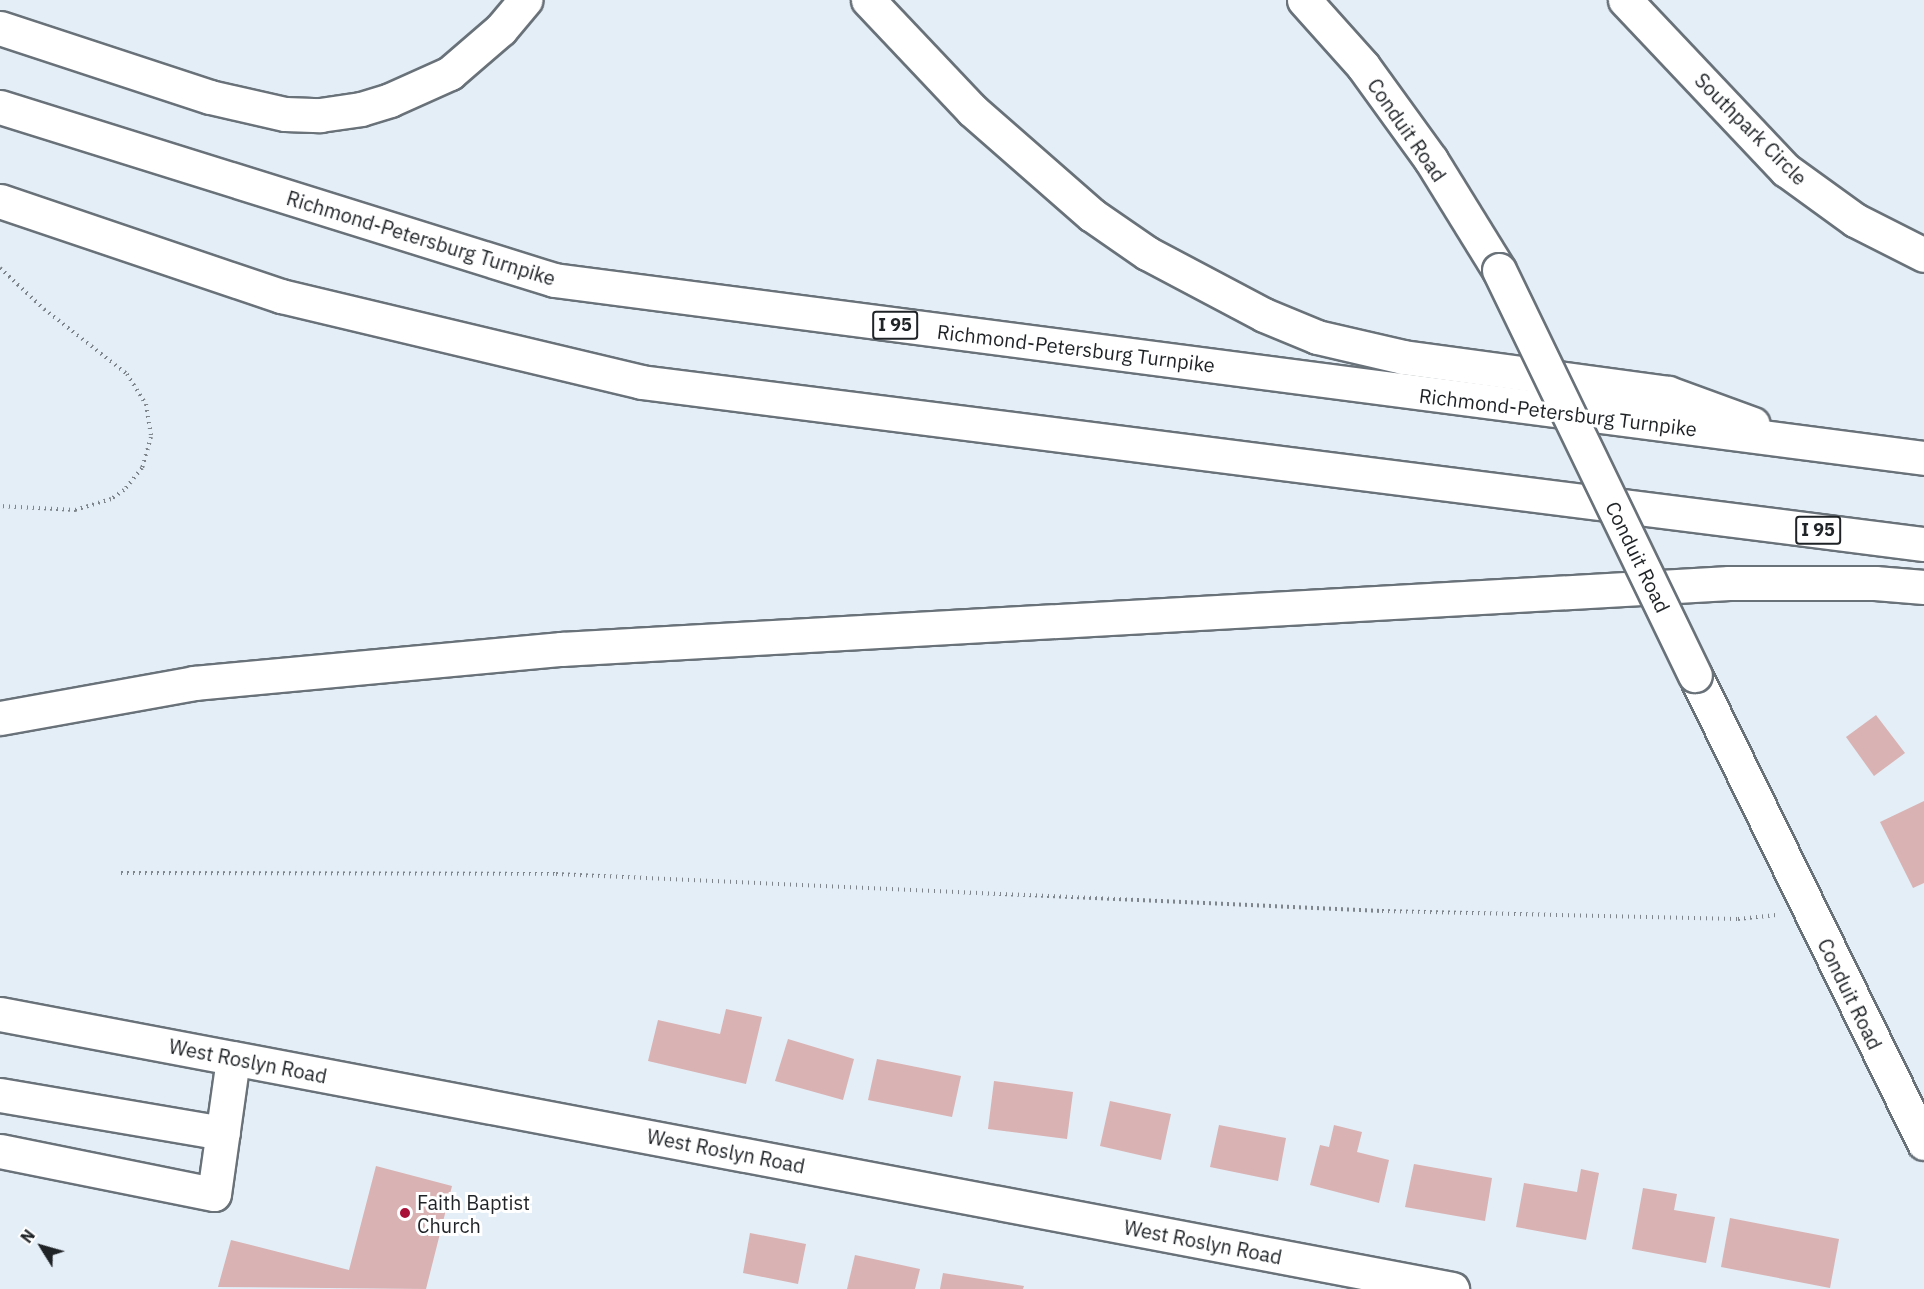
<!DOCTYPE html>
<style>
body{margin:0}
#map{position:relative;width:1924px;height:1289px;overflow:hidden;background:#e4eef7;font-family:"IBM Plex Sans",sans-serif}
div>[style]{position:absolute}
.building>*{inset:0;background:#d9b2b3}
.path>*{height:4px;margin-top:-2px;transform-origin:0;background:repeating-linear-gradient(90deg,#7e858b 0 1.5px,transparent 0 6px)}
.roads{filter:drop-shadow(2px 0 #697179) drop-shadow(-2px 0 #697179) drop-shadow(0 2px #697179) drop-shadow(0 -2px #697179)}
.minor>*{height:33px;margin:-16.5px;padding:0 16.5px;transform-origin:16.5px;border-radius:16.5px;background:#fff}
.major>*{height:33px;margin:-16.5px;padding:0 16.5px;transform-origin:16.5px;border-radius:16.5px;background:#fff}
.highway>*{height:33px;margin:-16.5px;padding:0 16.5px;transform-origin:16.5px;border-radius:16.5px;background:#fff}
.bridges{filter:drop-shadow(2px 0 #697179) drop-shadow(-2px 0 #697179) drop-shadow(0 2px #697179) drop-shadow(0 -2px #697179)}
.major-bridge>*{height:33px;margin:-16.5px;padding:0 16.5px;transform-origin:16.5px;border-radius:16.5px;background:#fff}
.dots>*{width:16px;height:16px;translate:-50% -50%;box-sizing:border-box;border:3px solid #fff;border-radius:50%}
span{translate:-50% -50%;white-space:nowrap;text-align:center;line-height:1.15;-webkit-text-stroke:6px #fff;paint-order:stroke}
.shield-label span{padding:2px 4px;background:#fff;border:2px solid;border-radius:4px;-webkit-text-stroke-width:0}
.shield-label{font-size:18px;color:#1f2326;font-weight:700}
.street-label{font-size:20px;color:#1f2326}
.poi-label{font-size:20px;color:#1f2326}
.left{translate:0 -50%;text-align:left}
.north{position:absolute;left:12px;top:1217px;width:60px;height:60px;-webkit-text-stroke:4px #fff;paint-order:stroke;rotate:307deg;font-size:16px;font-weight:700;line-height:24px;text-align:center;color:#1f2326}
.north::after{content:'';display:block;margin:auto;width:21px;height:27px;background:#1f2326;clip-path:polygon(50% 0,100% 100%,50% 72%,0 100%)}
</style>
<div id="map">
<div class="building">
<div style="clip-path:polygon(1876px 715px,1905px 753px,1874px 776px,1846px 737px)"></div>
<div style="clip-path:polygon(1924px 801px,1924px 883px,1913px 888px,1880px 822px)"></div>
<div style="clip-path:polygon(726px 1009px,762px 1017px,746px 1084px,648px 1061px,658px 1020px,720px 1034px)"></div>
<div style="clip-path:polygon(788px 1039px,854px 1059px,843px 1100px,775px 1081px)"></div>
<div style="clip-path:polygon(877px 1059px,961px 1076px,952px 1117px,868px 1100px)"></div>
<div style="clip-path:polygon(994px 1081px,1073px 1092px,1067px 1139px,988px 1129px)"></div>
<div style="clip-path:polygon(1110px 1101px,1171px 1114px,1161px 1160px,1100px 1146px)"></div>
<div style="clip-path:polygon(1219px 1125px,1286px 1138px,1278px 1181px,1210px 1167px)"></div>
<div style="clip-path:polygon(1334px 1125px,1362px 1132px,1357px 1152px,1389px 1160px,1379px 1203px,1310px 1185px,1320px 1145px,1329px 1147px)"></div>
<div style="clip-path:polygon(1414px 1164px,1492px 1178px,1485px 1221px,1405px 1207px)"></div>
<div style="clip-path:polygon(376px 1166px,452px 1186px,426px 1289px,218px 1287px,231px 1240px,349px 1270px)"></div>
<div style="clip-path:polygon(1581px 1169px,1599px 1173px,1586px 1240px,1516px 1227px,1524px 1183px,1577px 1192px)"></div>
<div style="clip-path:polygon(1643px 1188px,1677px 1194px,1674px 1210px,1715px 1217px,1706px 1263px,1632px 1249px)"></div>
<div style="clip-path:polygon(1730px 1218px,1839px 1239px,1830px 1288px,1721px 1267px)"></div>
<div style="clip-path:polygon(750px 1233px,806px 1244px,798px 1284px,743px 1273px)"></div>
<div style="clip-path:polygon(855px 1255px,920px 1269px,915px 1289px,847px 1289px)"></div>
<div style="clip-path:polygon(943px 1273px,1024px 1286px,1023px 1289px,940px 1289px)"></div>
</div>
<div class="path">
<div style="left:0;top:268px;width:60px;rotate:43deg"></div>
<div style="left:44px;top:309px;width:105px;rotate:38.1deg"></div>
<div style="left:127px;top:374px;width:36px;rotate:58deg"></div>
<div style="left:146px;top:404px;width:33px;rotate:81deg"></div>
<div style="left:151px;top:437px;width:32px;rotate:106deg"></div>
<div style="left:142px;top:468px;width:28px;rotate:129deg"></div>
<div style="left:124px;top:490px;width:16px;rotate:145deg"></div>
<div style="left:111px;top:499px;width:37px;rotate:163deg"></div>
<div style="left:76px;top:510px;width:76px;rotate:-177deg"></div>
<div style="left:121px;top:873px;width:435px;rotate:0.1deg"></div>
<div style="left:556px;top:874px;width:827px;rotate:2.56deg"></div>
<div style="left:1382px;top:911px;width:356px;rotate:1.3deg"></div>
<div style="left:1738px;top:919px;width:38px;rotate:-6deg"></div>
</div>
<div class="roads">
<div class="minor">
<div style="left:1625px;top:0;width:234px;rotate:46.6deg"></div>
<div style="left:1786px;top:170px;width:85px;rotate:35.9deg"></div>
<div style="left:1855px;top:220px;width:77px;rotate:26.9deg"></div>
<div style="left:0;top:1014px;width:1478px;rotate:10.72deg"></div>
<div style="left:0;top:1095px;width:226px;rotate:9.7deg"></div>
<div style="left:0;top:1151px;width:218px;rotate:11.4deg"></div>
<div style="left:214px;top:1194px;width:137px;rotate:-82deg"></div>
</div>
<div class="major">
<div style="left:1304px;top:0;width:89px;rotate:48.2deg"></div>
<div style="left:1363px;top:66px;width:116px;rotate:54.1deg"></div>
<div style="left:1431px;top:160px;width:129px;rotate:58.3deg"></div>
<div style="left:1695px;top:675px;width:521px;rotate:63.93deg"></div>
</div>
<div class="highway">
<div style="left:868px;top:0;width:151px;rotate:46.6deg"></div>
<div style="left:972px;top:110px;width:159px;rotate:41.2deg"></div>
<div style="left:1092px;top:215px;width:67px;rotate:34.6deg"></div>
<div style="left:1147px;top:253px;width:132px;rotate:27.9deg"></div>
<div style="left:1264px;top:315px;width:57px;rotate:22.5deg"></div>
<div style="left:1317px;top:337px;width:88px;rotate:13.1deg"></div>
<div style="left:1403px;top:357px;width:267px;rotate:7.7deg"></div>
<div style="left:1668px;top:393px;width:90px;rotate:20deg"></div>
<div style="left:0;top:28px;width:221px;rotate:18.2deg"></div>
<div style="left:210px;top:97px;width:77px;rotate:12.8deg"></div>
<div style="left:285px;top:114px;width:35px;rotate:2deg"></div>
<div style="left:320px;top:115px;width:41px;rotate:-8.3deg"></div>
<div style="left:361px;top:109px;width:30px;rotate:-17deg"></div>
<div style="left:390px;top:100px;width:66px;rotate:-24.2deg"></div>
<div style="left:450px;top:73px;width:67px;rotate:-40.8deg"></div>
<div style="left:501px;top:29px;width:38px;rotate:-50deg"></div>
<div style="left:0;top:107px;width:580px;rotate:17.34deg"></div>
<div style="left:554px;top:280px;width:1382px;rotate:7.4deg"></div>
<div style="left:0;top:201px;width:297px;rotate:18.7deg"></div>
<div style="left:281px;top:296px;width:370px;rotate:13.4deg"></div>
<div style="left:641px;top:382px;width:1293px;rotate:7.2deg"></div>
<div style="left:0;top:718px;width:197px;rotate:-10.2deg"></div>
<div style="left:194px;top:683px;width:369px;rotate:-5.3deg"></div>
<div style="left:561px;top:649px;width:1170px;rotate:-3.23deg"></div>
<div style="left:1729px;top:583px;width:146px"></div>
<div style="left:1875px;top:583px;width:49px;rotate:4.7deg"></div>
</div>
</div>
<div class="bridges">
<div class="major-bridge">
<div style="left:1499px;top:270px;width:450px;rotate:64.2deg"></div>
</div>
</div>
<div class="dots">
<div style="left:405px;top:1213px;background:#a81038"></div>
</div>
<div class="shield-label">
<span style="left:895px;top:325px">I 95</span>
<span style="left:1818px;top:530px">I 95</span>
</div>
<div class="street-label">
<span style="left:1751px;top:129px;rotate:45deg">Southpark Circle</span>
<span style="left:1407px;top:130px;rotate:55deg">Conduit Road</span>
<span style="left:421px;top:238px;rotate:17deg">Richmond-Petersburg Turnpike</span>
<span style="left:1076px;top:348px;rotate:7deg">Richmond-Petersburg Turnpike</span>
<span style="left:1558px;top:412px;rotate:7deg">Richmond-Petersburg Turnpike</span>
<span style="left:1638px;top:557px;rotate:64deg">Conduit Road</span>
<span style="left:1850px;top:994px;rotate:64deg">Conduit Road</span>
<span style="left:248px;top:1061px;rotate:11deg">West Roslyn Road</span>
<span style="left:726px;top:1151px;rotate:11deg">West Roslyn Road</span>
<span style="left:1203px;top:1242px;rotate:11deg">West Roslyn Road</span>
</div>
<div class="poi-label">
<span class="left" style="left:417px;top:1214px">Faith Baptist<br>Church</span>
</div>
<div class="north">N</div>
</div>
